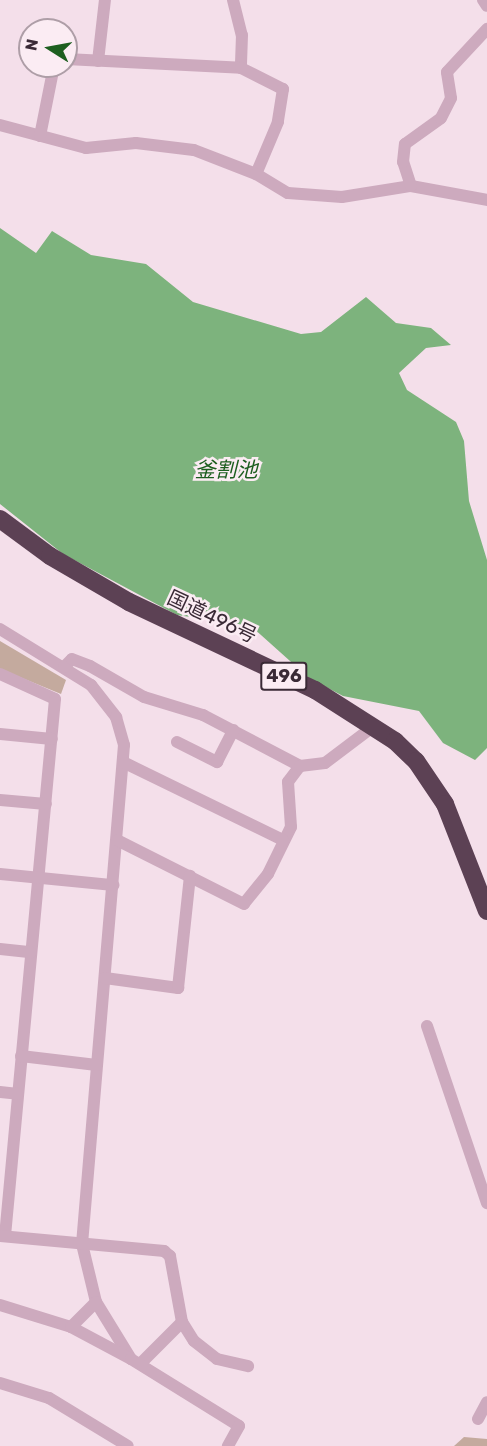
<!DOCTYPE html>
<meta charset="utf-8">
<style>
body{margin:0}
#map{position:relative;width:487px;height:1446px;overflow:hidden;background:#f4dfea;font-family:Rubik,"Noto Sans JP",sans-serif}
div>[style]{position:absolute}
.green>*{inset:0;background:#c4aa9e}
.water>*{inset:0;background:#7db37d}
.street>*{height:12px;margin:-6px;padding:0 6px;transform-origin:6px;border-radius:6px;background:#cdaabe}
.highway>*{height:18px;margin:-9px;padding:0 9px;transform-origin:9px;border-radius:9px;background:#5c4154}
span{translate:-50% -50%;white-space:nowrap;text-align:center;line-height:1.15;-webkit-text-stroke:5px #fbecf3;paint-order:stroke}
.shield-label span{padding:2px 4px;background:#fbecf3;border:2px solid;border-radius:4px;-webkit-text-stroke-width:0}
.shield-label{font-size:18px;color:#3a2a36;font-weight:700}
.street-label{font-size:20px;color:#3a2a36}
.water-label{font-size:21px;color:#1d5e1f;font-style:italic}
.north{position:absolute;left:18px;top:18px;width:60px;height:60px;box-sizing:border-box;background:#fbecf3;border:2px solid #ae9ea7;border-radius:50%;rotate:281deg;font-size:16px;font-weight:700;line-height:24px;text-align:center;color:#3a2a36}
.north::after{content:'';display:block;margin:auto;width:21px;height:27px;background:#1d5e1f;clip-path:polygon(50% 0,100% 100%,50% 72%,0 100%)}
</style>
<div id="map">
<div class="green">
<div style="clip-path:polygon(0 641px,66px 680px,61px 694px,0 669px)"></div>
<div style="clip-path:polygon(464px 1437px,487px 1439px,487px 1446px,454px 1446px)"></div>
</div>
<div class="water">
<div style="clip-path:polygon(0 228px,36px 253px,52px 231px,91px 255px,146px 264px,193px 302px,301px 334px,321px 332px,366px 297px,396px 323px,431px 328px,451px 345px,426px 348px,399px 373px,407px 390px,456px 422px,464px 441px,469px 501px,487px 560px,487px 748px,475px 760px,443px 743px,419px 711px,343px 696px,309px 678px,251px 626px,177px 615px,63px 554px,0 504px)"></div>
</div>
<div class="street">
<div style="left:233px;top:0;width:36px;rotate:76deg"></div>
<div style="left:242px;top:35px;width:33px;rotate:92deg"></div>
<div style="left:483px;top:0;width:7px;rotate:56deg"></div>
<div style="left:66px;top:59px;width:175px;rotate:2.9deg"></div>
<div style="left:241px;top:68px;width:47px;rotate:26.6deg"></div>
<div style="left:283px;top:89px;width:33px;rotate:99deg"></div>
<div style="left:278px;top:122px;width:56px;rotate:112.9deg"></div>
<div style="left:98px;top:61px;width:61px;rotate:-83.5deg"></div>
<div style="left:0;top:125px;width:89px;rotate:15deg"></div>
<div style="left:86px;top:148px;width:50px;rotate:-5.7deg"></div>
<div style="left:136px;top:143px;width:58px;rotate:6.9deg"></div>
<div style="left:194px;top:150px;width:66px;rotate:21.2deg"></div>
<div style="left:256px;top:174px;width:37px;rotate:31deg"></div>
<div style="left:288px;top:193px;width:54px;rotate:4.2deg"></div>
<div style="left:342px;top:197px;width:70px;rotate:-9.1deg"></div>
<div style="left:411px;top:186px;width:77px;rotate:10.4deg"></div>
<div style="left:40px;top:136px;width:71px;rotate:-78.7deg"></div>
<div style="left:411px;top:186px;width:25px;rotate:-108deg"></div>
<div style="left:403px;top:162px;width:18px;rotate:-84deg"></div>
<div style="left:405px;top:144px;width:44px;rotate:-35.8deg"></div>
<div style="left:441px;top:118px;width:22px;rotate:-63deg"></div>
<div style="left:451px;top:98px;width:26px;rotate:-99deg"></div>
<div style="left:447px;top:72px;width:59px;rotate:-47.1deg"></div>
<div style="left:0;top:629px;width:107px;rotate:31.6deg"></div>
<div style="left:91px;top:685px;width:41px;rotate:52deg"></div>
<div style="left:116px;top:717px;width:29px;rotate:74deg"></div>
<div style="left:124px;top:745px;width:501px;rotate:94.81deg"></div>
<div style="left:82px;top:1244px;width:60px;rotate:76.4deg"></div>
<div style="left:96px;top:1302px;width:67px;rotate:58.4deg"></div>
<div style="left:64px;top:667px;width:11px;rotate:-45deg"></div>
<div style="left:72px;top:659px;width:19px;rotate:21deg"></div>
<div style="left:90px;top:666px;width:62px;rotate:29.9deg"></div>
<div style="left:144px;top:697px;width:62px;rotate:17deg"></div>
<div style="left:203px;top:715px;width:110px;rotate:27.7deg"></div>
<div style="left:300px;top:766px;width:20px;rotate:127deg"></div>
<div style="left:288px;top:782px;width:45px;rotate:86.2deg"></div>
<div style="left:291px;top:827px;width:52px;rotate:116.1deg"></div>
<div style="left:268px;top:874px;width:38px;rotate:129deg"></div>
<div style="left:244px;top:904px;width:142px;rotate:-153.3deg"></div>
<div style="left:0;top:674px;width:60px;rotate:24.4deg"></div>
<div style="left:55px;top:699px;width:539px;rotate:95.32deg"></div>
<div style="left:0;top:734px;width:52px;rotate:5.5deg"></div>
<div style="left:177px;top:742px;width:45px;rotate:26.6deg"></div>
<div style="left:217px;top:762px;width:36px;rotate:-63deg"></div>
<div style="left:125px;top:763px;width:176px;rotate:26deg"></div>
<div style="left:300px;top:766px;width:25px;rotate:-7deg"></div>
<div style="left:325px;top:763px;width:61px;rotate:-37.1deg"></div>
<div style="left:0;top:800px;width:46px;rotate:5deg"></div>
<div style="left:0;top:874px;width:114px;rotate:5.6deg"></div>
<div style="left:0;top:949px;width:31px;rotate:6deg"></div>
<div style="left:105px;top:978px;width:74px;rotate:7.8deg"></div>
<div style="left:178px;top:988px;width:113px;rotate:-83.9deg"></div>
<div style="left:427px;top:1026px;width:187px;rotate:71.3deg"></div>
<div style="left:21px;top:1056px;width:76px;rotate:6.8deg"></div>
<div style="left:0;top:1092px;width:18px;rotate:6deg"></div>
<div style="left:0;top:1236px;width:165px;rotate:5.2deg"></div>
<div style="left:164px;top:1251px;width:8px;rotate:40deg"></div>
<div style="left:170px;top:1256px;width:67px;rotate:79.7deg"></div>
<div style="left:182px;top:1322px;width:59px;rotate:135deg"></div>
<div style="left:0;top:1305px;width:74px;rotate:17.2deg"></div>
<div style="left:71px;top:1327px;width:68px;rotate:28.1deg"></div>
<div style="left:131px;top:1359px;width:127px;rotate:31.8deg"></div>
<div style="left:239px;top:1426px;width:23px;rotate:119deg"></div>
<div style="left:182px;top:1322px;width:22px;rotate:58deg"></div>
<div style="left:194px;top:1341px;width:29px;rotate:38deg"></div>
<div style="left:217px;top:1359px;width:32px;rotate:13deg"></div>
<div style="left:71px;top:1327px;width:35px;rotate:-45deg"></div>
<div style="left:0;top:1383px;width:51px;rotate:17deg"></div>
<div style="left:49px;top:1398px;width:92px;rotate:31.3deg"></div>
<div style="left:478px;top:1419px;width:19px;rotate:-62deg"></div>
</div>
<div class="highway">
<div style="left:0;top:519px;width:62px;rotate:36.5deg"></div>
<div style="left:50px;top:556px;width:91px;rotate:30.2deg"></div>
<div style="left:129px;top:602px;width:206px;rotate:25.3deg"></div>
<div style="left:315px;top:690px;width:95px;rotate:32.5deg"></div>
<div style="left:395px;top:741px;width:29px;rotate:44deg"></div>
<div style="left:416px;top:761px;width:52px;rotate:56deg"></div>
<div style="left:445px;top:804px;width:115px;rotate:68.6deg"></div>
</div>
<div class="shield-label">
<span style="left:284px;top:676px">496</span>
</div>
<div class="street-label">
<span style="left:212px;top:617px;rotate:25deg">国道496号</span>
</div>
<div class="water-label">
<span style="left:226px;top:470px">釜割池</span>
</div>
<div class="north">N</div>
</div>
